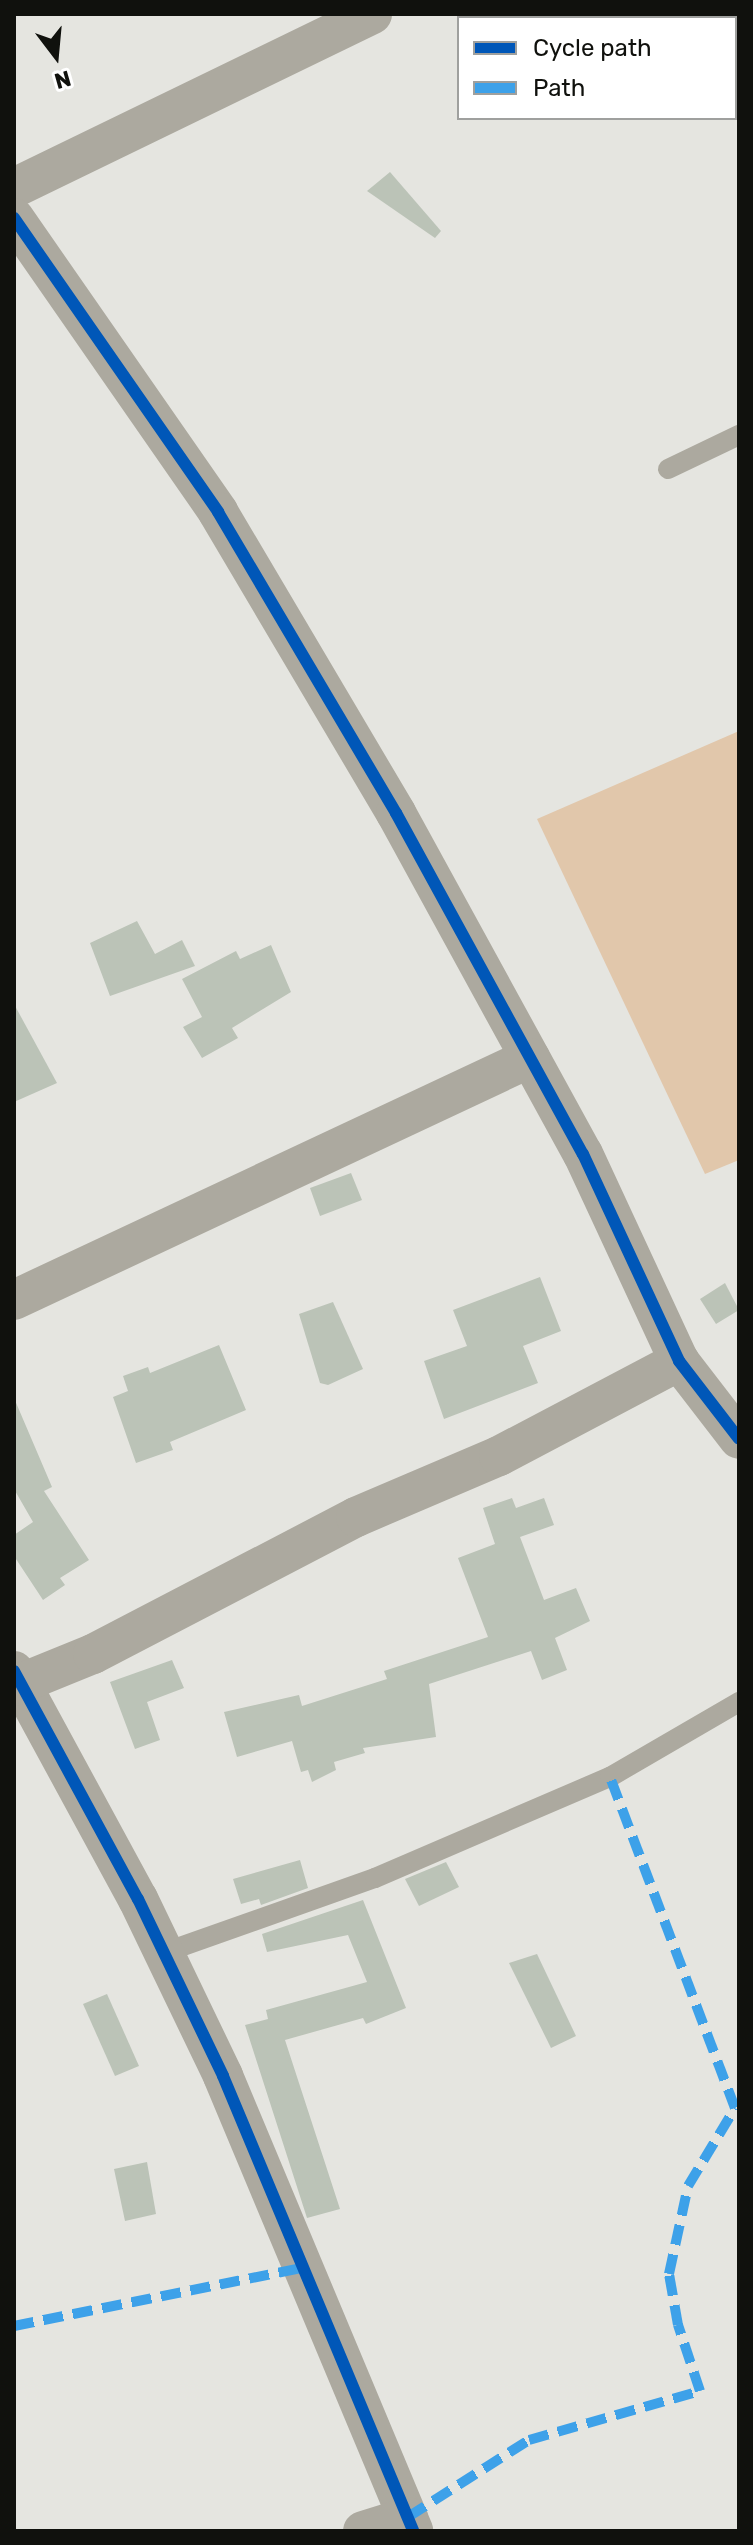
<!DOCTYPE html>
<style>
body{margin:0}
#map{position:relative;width:753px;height:2545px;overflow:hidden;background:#e5e5e0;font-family:Rubik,sans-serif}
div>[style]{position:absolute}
.green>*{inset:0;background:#e1c7ab}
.building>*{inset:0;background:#bbc3b7}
.lane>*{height:20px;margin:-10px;padding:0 10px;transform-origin:10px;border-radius:10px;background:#aca99f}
.street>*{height:40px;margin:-20px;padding:0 20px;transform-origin:20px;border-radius:20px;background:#aca99f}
.quiet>*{height:10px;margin-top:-5px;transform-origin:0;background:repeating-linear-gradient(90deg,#3da1e9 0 20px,transparent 0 30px)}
.cycleway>*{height:12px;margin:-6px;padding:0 6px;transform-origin:6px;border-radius:6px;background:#0057b8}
span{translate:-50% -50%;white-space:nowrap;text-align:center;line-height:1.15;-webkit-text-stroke:6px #fff;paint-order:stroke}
.frame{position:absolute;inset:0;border:16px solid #10110d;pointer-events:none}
.legend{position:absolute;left:457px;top:16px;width:280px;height:104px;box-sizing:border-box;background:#fff;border:2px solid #9fa09e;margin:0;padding:10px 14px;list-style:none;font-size:24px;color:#10110d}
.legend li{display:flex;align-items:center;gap:16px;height:40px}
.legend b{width:40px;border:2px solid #9fa09e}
.north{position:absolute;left:16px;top:16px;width:80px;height:80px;-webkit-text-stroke:6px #fff;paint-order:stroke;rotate:164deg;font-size:22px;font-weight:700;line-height:32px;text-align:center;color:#10110d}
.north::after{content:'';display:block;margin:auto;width:28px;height:36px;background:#10110d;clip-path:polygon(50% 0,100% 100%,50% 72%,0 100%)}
</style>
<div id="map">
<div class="green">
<div style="clip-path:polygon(739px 731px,739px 1160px,705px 1174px,537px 819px)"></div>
</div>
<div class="building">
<div style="clip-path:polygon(390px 172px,441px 231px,435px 238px,367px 191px)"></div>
<div style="clip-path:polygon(137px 921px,155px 954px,182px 940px,195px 966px,110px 996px,90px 943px)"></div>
<div style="clip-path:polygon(271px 945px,291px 992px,232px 1028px,238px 1038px,202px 1058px,183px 1027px,202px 1017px,182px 979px,236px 951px,240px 959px)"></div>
<div style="clip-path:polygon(14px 1004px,57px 1083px,14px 1102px)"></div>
<div style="clip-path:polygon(351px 1173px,362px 1200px,320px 1216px,310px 1188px)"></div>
<div style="clip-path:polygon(540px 1277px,561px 1331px,523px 1346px,538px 1383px,444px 1419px,424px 1361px,467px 1346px,453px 1310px)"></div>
<div style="clip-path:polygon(725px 1283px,739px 1310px,716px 1324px,700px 1299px)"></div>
<div style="clip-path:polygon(333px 1302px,363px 1369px,328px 1385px,320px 1383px,299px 1314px)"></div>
<div style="clip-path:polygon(219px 1345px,246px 1410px,170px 1442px,173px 1450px,136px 1463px,113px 1397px,128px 1391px,123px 1376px,148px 1367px,150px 1373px)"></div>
<div style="clip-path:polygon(14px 1398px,52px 1487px,44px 1491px,89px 1560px,60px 1578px,65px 1585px,43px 1600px,14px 1556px,14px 1535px,33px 1522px,14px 1489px)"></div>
<div style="clip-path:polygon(512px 1498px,516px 1508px,544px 1498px,554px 1525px,520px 1537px,544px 1600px,576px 1588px,590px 1621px,555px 1638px,567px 1670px,542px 1680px,531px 1651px,429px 1684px,436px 1737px,363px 1748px,365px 1753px,334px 1762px,336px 1770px,312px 1782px,308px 1770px,301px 1772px,292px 1741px,237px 1757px,224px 1712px,299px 1695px,302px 1706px,387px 1679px,384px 1671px,488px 1637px,458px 1558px,495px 1544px,483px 1508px)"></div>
<div style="clip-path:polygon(172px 1660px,184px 1688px,147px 1702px,160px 1740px,135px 1749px,110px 1682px)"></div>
<div style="clip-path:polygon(300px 1860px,308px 1888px,261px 1905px,259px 1899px,241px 1904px,233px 1879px)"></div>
<div style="clip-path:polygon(446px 1862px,459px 1887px,419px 1906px,405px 1879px)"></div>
<div style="clip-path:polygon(363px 1900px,406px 2008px,366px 2024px,363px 2018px,285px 2040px,340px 2209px,307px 2218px,245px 2025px,268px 2019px,266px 2010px,367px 1982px,348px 1935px,267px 1952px,262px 1934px)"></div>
<div style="clip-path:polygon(537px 1954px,576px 2036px,551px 2048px,509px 1963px)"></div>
<div style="clip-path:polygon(107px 1994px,139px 2066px,115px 2076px,83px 2004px)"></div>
<div style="clip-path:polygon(147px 2162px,156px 2214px,125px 2221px,114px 2169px)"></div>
</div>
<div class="lane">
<div style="left:668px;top:469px;width:79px;rotate:-25.6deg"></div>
<div style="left:163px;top:1953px;width:225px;rotate:-19.5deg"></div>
<div style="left:375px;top:1878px;width:256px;rotate:-23.3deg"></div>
<div style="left:610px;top:1777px;width:149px;rotate:-30.2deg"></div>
</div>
<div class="street">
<div style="left:14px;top:188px;width:398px;rotate:-25.9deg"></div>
<div style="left:14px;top:218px;width:358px;rotate:55.2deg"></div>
<div style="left:218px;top:512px;width:350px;rotate:59.4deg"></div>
<div style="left:396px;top:813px;width:389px;rotate:61.3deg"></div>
<div style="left:583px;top:1154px;width:228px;rotate:65.1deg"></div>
<div style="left:679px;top:1361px;width:98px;rotate:52.4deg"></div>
<div style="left:14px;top:1300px;width:570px;rotate:-25.13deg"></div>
<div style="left:14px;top:1671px;width:260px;rotate:61.5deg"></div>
<div style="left:138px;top:1899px;width:196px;rotate:64.3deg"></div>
<div style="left:223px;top:2076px;width:493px;rotate:67.3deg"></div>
<div style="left:14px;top:1686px;width:85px;rotate:-22.1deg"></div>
<div style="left:93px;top:1654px;width:297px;rotate:-27.5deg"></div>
<div style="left:356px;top:1517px;width:155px;rotate:-23.1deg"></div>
<div style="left:499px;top:1456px;width:204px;rotate:-27.8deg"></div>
<div style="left:363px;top:2531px;width:47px;rotate:-17.3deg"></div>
</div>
<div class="quiet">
<div style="left:14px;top:2326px;width:299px;rotate:-11.4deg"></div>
<div style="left:408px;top:2517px;width:143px;rotate:-32.5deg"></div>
<div style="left:529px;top:2440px;width:178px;rotate:-16deg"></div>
<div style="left:700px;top:2391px;width:70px;rotate:-108.4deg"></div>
<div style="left:678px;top:2325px;width:52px;rotate:-100deg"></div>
<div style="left:669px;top:2274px;width:90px;rotate:-77.8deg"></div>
<div style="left:688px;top:2186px;width:91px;rotate:-58.9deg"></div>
<div style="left:735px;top:2108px;width:354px;rotate:-110.7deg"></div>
</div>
<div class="cycleway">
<div style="left:14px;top:218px;width:358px;rotate:55.2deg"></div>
<div style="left:218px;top:512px;width:350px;rotate:59.4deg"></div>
<div style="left:396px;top:813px;width:389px;rotate:61.3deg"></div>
<div style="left:583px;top:1154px;width:228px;rotate:65.1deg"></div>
<div style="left:679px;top:1361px;width:98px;rotate:52.4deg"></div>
<div style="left:14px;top:1671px;width:260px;rotate:61.5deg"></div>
<div style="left:138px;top:1899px;width:196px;rotate:64.3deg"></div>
<div style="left:223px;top:2076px;width:493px;rotate:67.3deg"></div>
</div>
<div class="frame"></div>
<ul class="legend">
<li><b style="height:10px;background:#0057b8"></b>Cycle path</li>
<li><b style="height:10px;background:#3da1e9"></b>Path</li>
</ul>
<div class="north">N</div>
</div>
